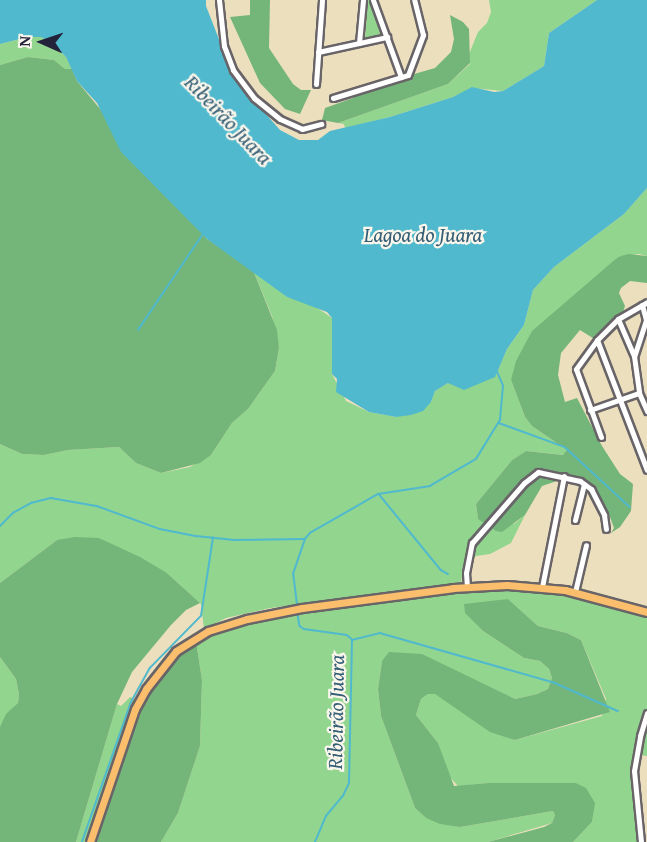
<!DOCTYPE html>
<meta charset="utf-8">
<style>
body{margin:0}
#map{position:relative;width:647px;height:842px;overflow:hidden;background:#ebdfbd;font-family:"Gentium Book Plus",serif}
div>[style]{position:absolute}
.green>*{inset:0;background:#91d58e}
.forest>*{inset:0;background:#74b679}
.water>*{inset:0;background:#50b9ce}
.stream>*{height:1.5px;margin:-0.75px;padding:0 0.75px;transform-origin:0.75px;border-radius:0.75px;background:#50b9ce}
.roads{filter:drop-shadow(2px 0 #686468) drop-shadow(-2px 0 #686468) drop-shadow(0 2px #686468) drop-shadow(0 -2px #686468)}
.minor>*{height:5px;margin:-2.5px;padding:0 2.5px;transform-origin:2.5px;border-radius:2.5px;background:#fff}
.major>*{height:7px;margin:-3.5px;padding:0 3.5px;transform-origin:3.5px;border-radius:3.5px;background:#fabe6d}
span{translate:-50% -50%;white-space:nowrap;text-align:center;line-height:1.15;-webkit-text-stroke:4.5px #fbf7ec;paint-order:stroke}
.water-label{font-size:21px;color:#345e76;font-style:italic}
.north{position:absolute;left:12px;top:12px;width:60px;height:60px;-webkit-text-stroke:4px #fbf7ec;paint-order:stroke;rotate:273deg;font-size:16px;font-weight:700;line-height:24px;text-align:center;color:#22223b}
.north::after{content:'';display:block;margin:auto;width:21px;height:27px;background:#22223b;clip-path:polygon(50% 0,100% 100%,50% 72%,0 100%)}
</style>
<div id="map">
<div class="green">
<div style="clip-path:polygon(368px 0,372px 0,382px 34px,365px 39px)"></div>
<div style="clip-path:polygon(489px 0,597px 0,549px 33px,544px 66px,503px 91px,472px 88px,453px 97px,390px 117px,345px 128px,344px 124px,338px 123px,448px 84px,470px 64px,469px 54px,478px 32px,487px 23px,491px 12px)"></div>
<div style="clip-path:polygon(28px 37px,41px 37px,52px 43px,66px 57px,72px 69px,65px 69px,54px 60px,28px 57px,0 65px,0 44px)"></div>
<div style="clip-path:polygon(647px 188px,647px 256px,639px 254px,618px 257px,586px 287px,511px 380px,525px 417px,532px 426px,567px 450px,564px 455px,526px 451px,512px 460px,476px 504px,478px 519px,514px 524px,525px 515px,511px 543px,490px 554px,476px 556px,463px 567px,461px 584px,270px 608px,226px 618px,204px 629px,201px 604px,167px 573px,57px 540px,0 583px,0 444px,22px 454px,44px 455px,68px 450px,119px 447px,136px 463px,161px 473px,190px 467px,211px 455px,232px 423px,248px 409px,275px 371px,279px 348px,272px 316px,253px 270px,287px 297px,313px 305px,332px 318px,332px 374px,346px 401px,369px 412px,396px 417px,431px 402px,435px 391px,448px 383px,495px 376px,507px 349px,524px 325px,533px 290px,554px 267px,624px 214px)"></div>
<div style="clip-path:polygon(453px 588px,485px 591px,530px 589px,582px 597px,647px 616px,647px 756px,634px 754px,631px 771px,641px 842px,573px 842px,592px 822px,594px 803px,576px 783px,488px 783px,458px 786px,448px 775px,438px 743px,416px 715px,421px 699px,428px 694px,435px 694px,515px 740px,602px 716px,606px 699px,581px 640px,567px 633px,538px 626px,508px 599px,465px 612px,483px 631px,524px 658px,540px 661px,549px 669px,552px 678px,548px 689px,537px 694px,515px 699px,462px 674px,382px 661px,378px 689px,381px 716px,415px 808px,426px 818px,460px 827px,553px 811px,555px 815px,552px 823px,488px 842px,161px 842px,178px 813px,200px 746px,202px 680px,196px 641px,228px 624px,271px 615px,437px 594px)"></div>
<div style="clip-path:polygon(0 657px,16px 679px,19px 694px,18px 703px,0 727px)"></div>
<div style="clip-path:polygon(130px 697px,136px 700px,86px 842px,76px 842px,117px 704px,121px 706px)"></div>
</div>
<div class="forest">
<div style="clip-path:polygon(250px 0,270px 0,269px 48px,293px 84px,301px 90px,311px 90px,300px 114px,285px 109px,260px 83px,230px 17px,250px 15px)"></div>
<div style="clip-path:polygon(450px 15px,463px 22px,469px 29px,470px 63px,448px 84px,338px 123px,322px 120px,325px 108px,353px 98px,362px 89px,435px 68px,451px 52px,454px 39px)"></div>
<div style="clip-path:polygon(28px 57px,54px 60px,65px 69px,72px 69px,77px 81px,207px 239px,253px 270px,277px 330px,279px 348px,275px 371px,248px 409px,232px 423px,211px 455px,200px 463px,161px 473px,136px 463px,119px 447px,68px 450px,44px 455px,22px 454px,0 444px,0 65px)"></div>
<div style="clip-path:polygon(628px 254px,647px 256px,647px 283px,630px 281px,621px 288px,619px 293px,625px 306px,623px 312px,596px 340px,580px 330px,561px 353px,558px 375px,565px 402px,577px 398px,602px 446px,620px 474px,633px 484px,631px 511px,620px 527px,611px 533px,614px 528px,610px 517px,590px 483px,580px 486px,560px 480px,542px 486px,525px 515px,502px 532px,496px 531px,478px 519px,476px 504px,512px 460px,526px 451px,563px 455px,567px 450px,532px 426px,525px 417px,511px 380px,516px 361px,532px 331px,618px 257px)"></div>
<div style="clip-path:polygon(75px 537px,99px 538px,140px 557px,167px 573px,200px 603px,186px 610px,171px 625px,132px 672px,117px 704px,76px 842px,0 842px,0 727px,6px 714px,18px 703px,19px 694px,16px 679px,0 657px,0 583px,57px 540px)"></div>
<div style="clip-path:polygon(508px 599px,538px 626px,567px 633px,581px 640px,610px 712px,515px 740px,490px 732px,435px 694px,428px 694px,421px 699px,416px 715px,438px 743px,454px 786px,488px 783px,576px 783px,586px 788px,595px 803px,592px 822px,573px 842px,488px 842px,544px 827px,552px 823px,555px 815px,553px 811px,460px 827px,440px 824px,426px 818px,415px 808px,381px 716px,378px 689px,382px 661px,389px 652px,422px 654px,515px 699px,537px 694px,548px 689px,552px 678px,549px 669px,540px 661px,524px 658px,483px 631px,465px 613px,464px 604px)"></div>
<div style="clip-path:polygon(196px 641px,202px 680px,200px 746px,178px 813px,161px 842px,94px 842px,147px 695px,156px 676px)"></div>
</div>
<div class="water">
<div style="clip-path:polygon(0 0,206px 0,206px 6px,231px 70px,247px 93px,280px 130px,299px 140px,318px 140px,330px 131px,390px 117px,453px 97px,472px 87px,494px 92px,503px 91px,544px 66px,549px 33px,597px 0,647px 0,647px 188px,624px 214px,554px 267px,533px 290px,524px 325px,507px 349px,495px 377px,464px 390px,448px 383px,435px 391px,431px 402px,423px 411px,411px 415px,396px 417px,369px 412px,336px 392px,337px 379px,332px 374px,332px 318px,327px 312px,287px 297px,207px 239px,121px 152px,97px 103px,77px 81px,66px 57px,52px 43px,41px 37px,28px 37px,0 44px)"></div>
</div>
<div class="stream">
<div style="left:138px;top:330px;width:116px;rotate:-55.9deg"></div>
<div style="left:499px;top:423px;width:70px;rotate:20deg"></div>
<div style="left:565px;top:447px;width:88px;rotate:42.7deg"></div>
<div style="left:379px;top:494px;width:98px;rotate:50.8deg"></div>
<div style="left:441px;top:570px;width:8px;rotate:30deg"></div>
<div style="left:0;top:526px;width:18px;rotate:-45deg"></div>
<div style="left:13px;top:513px;width:21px;rotate:-29deg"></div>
<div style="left:31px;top:503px;width:21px;rotate:-14deg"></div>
<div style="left:51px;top:498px;width:47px;rotate:9.9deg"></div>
<div style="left:97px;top:506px;width:67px;rotate:20.1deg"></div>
<div style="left:160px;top:529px;width:37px;rotate:11deg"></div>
<div style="left:196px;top:536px;width:36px;rotate:6deg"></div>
<div style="left:232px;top:540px;width:72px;rotate:-0.8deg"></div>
<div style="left:297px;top:605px;width:31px;rotate:-97deg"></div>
<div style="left:293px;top:574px;width:37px;rotate:-71deg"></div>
<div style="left:305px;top:539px;width:8px;rotate:-50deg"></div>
<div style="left:310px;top:533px;width:78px;rotate:-29.8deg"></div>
<div style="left:378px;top:494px;width:53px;rotate:-8.7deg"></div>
<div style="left:430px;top:486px;width:53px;rotate:-30.4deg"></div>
<div style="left:476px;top:459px;width:46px;rotate:-58.4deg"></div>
<div style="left:500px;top:420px;width:34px;rotate:-85deg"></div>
<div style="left:503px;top:386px;width:15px;rotate:-113deg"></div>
<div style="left:298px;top:614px;width:12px;rotate:81deg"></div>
<div style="left:300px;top:626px;width:5px;rotate:37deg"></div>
<div style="left:304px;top:629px;width:43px;rotate:7.9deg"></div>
<div style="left:347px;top:635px;width:6px;rotate:39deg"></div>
<div style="left:352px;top:640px;width:29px;rotate:-14deg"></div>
<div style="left:380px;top:633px;width:182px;rotate:15.9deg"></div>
<div style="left:555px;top:683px;width:69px;rotate:24deg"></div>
<div style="left:82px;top:842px;width:148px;rotate:-70.7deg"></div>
<div style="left:131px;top:702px;width:39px;rotate:-61deg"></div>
<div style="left:150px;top:668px;width:73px;rotate:-45.6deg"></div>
<div style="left:201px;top:616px;width:79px;rotate:-81.3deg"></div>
<div style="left:315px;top:842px;width:28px;rotate:-67deg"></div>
<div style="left:326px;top:816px;width:26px;rotate:-50deg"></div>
<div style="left:343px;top:796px;width:14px;rotate:-65deg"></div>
<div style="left:349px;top:783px;width:142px;rotate:-88.8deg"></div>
</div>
<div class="roads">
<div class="minor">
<div style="left:219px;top:0;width:46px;rotate:83.8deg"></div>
<div style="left:224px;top:46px;width:26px;rotate:69deg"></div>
<div style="left:233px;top:70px;width:35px;rotate:53deg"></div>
<div style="left:254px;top:98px;width:33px;rotate:39deg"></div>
<div style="left:280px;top:119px;width:24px;rotate:24deg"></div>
<div style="left:302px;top:129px;width:20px;rotate:-15deg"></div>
<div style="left:373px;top:0;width:82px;rotate:70deg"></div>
<div style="left:359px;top:43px;width:43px;rotate:-84.7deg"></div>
<div style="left:318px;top:52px;width:71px;rotate:-12.3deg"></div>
<div style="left:316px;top:84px;width:84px;rotate:-85.9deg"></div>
<div style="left:333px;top:98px;width:78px;rotate:-17deg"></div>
<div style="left:408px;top:75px;width:43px;rotate:-69.4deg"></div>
<div style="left:423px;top:35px;width:36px;rotate:-104deg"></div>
<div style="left:642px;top:305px;width:16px;rotate:75deg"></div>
<div style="left:646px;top:320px;width:38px;rotate:108deg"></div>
<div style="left:634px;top:356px;width:37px;rotate:82deg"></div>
<div style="left:639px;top:393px;width:20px;rotate:66deg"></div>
<div style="left:618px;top:319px;width:40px;rotate:66.6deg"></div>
<div style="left:597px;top:340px;width:139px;rotate:69deg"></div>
<div style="left:590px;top:410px;width:52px;rotate:-19.1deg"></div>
<div style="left:601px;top:437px;width:72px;rotate:-110.2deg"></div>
<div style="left:576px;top:369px;width:36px;rotate:-54deg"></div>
<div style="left:597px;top:340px;width:30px;rotate:-45deg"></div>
<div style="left:618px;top:319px;width:34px;rotate:-30deg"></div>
<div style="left:575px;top:520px;width:37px;rotate:-76deg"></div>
<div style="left:467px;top:587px;width:14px;rotate:-94deg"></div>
<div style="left:466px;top:573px;width:31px;rotate:-79deg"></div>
<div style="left:472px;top:543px;width:79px;rotate:-49.1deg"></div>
<div style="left:524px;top:483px;width:18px;rotate:-38deg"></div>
<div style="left:538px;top:472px;width:43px;rotate:12.1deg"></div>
<div style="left:580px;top:481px;width:14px;rotate:36deg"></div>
<div style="left:591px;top:489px;width:29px;rotate:63deg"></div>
<div style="left:604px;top:515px;width:14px;rotate:82deg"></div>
<div style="left:542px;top:587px;width:113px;rotate:-78.8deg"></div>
<div style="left:575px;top:592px;width:48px;rotate:-76.8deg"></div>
<div style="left:641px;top:842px;width:71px;rotate:-95.6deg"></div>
<div style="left:634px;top:771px;width:36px;rotate:-80deg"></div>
<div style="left:640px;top:736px;width:24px;rotate:-73deg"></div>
</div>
<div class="major">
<div style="left:90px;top:842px;width:140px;rotate:-71.3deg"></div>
<div style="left:135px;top:709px;width:23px;rotate:-61deg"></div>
<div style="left:146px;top:689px;width:48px;rotate:-51.7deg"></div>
<div style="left:176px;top:651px;width:38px;rotate:-32deg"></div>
<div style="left:208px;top:631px;width:41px;rotate:-17.1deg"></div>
<div style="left:247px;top:619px;width:56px;rotate:-11.3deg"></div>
<div style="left:302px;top:608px;width:152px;rotate:-7.5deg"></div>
<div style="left:453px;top:588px;width:54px;rotate:-3.2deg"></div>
<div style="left:507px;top:585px;width:58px;rotate:4.9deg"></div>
<div style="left:565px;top:590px;width:85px;rotate:15deg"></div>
</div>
</div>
<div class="water-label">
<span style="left:228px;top:120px;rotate:46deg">Ribeirão Juara</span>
<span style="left:423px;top:235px">Lagoa do Juara</span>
<span style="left:336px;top:712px;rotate:-89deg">Ribeirão Juara</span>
</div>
<div class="north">N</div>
</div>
